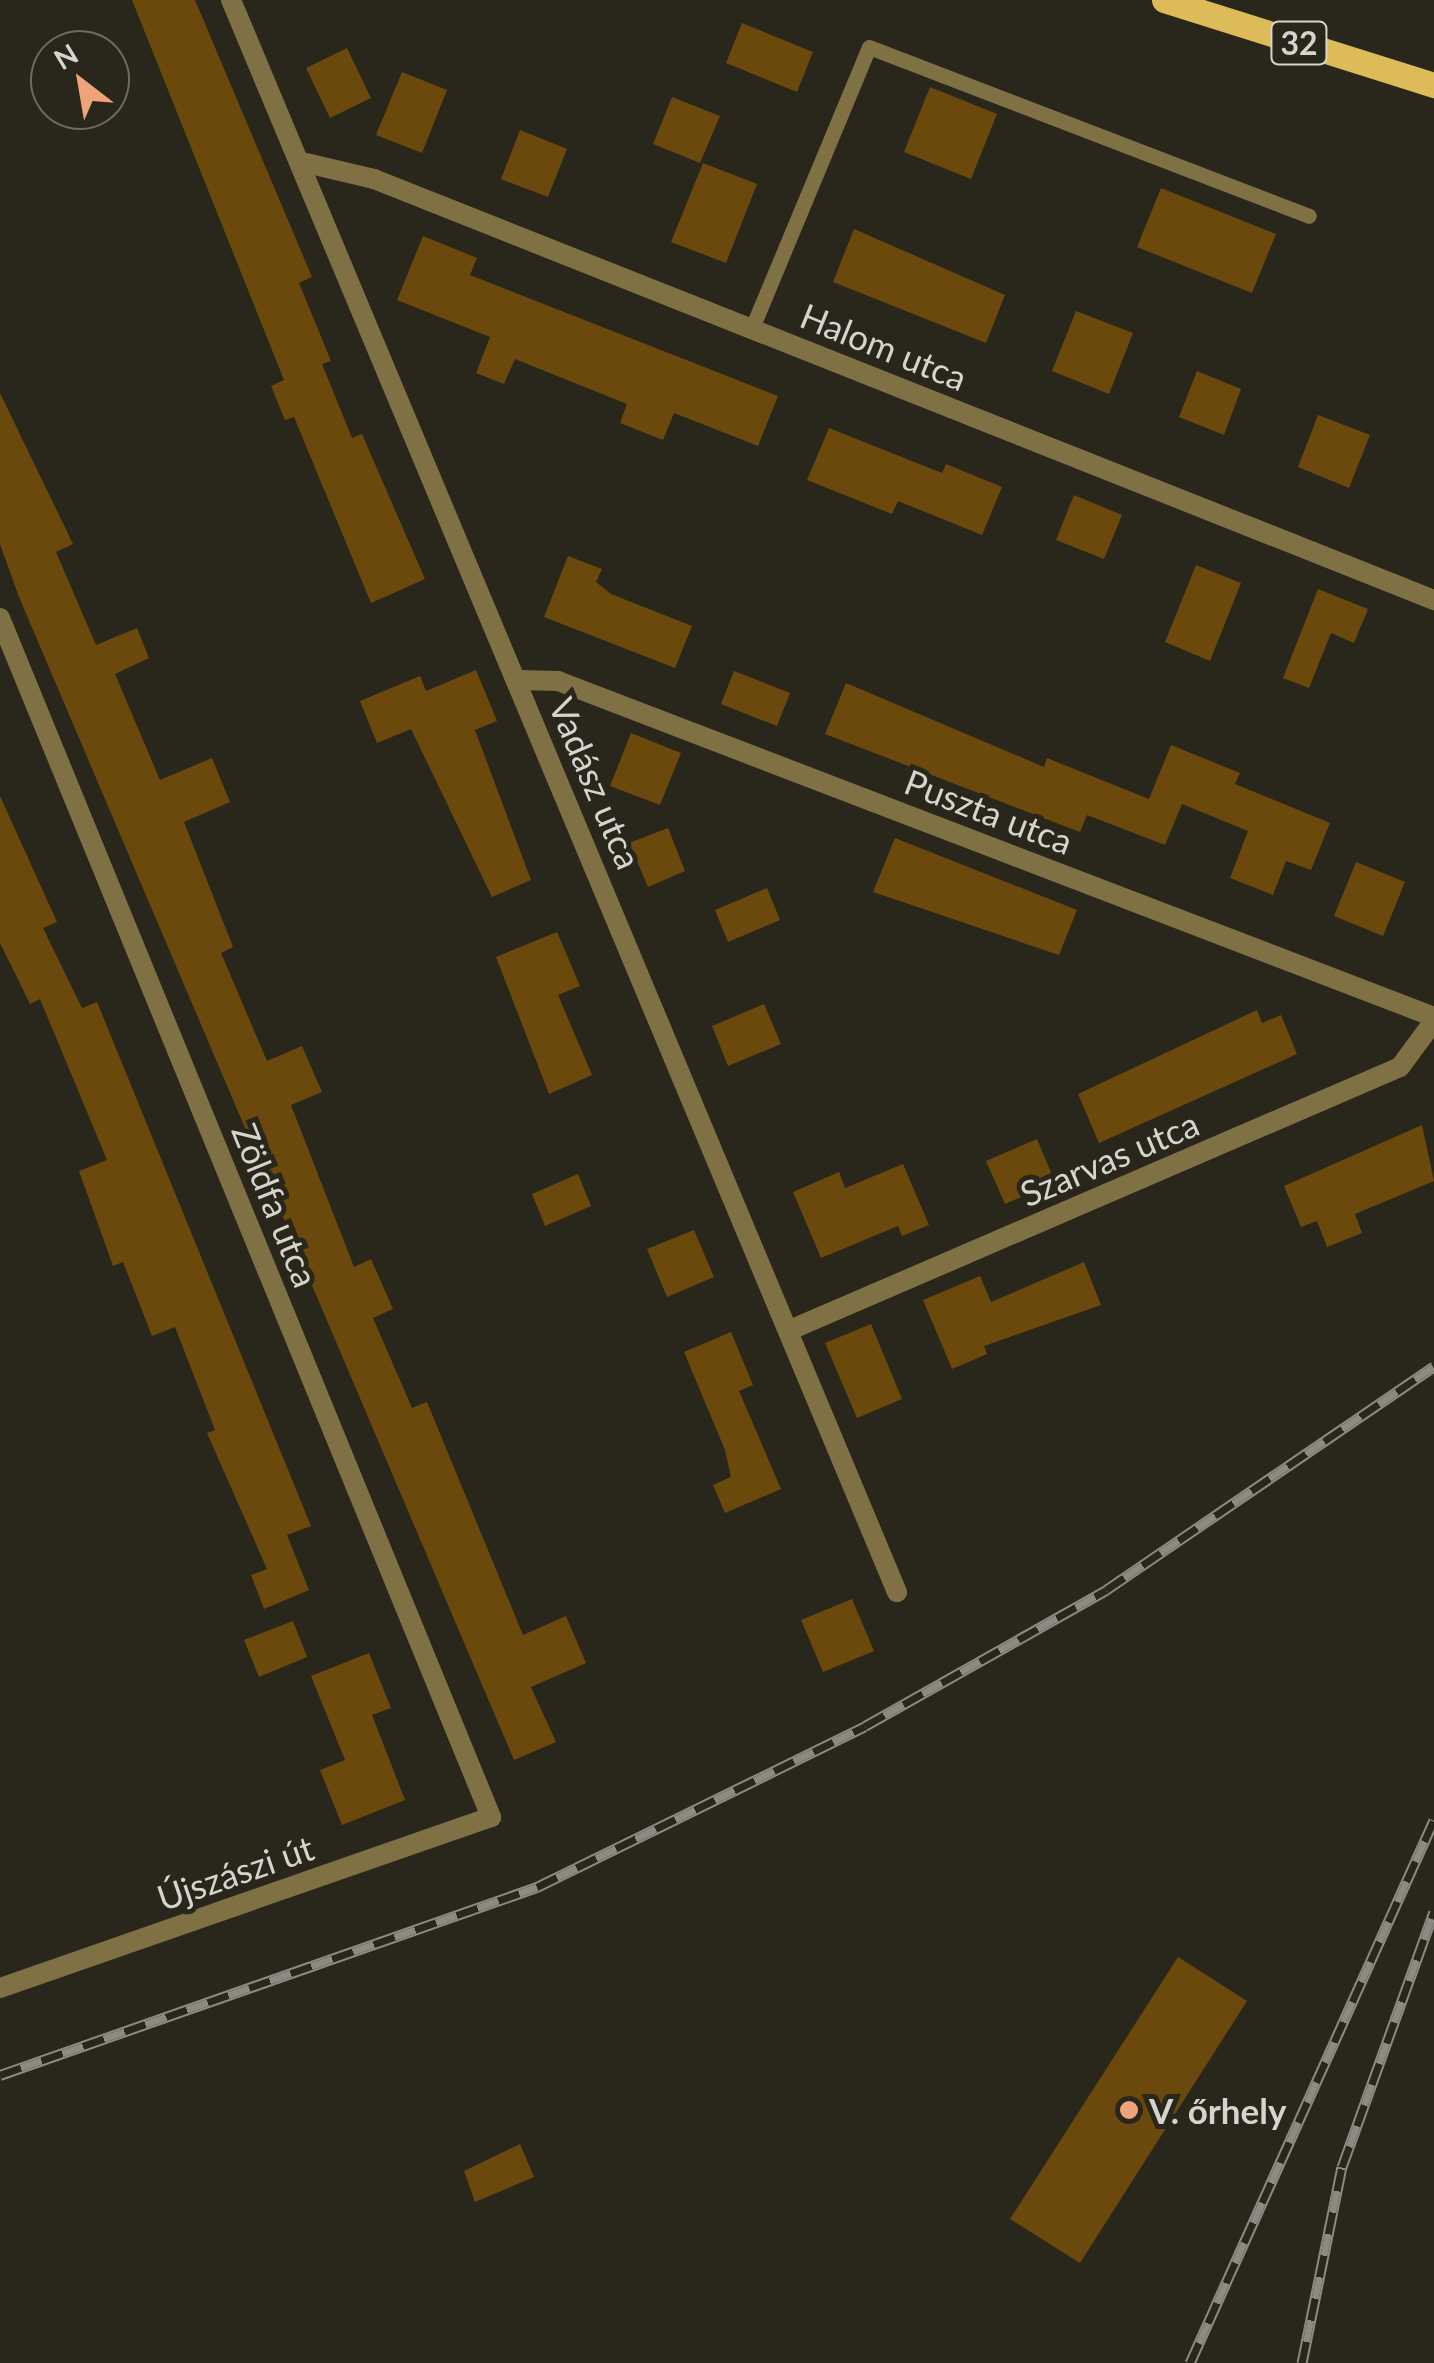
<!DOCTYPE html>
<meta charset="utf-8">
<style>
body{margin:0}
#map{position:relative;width:1434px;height:2363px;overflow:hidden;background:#29261b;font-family:Lato,sans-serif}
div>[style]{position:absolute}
.building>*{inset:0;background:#6b490c}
.lane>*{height:15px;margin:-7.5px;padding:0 7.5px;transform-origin:7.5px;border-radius:7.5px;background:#807144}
.street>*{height:20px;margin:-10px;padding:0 10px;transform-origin:10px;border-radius:10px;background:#807144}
.primary>*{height:25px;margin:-12.5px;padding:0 12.5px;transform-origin:12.5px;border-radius:12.5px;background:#dcbb58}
.rail>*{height:11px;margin-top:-5.5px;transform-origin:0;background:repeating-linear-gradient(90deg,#29261b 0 22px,#8c8a81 0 44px);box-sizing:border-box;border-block:2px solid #8c8a81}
.dots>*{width:28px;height:28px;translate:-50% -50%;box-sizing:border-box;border:5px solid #29261b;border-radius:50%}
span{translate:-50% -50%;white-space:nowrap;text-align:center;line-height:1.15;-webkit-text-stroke:10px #29261b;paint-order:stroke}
.shield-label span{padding:2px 8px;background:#29261b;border:2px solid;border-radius:8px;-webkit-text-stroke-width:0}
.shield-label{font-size:32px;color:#d5d4cd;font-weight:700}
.street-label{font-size:35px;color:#d5d4cd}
.poi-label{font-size:35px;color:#d5d4cd;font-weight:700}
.left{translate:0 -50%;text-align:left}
.north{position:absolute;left:30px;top:30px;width:100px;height:100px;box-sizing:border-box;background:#29261b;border:2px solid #6e6c62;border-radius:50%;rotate:329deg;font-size:28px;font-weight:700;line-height:40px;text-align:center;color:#d5d4cd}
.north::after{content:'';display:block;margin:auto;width:35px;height:45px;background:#efa378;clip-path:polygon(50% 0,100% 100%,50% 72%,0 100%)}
</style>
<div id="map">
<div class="building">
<div style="clip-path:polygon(132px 0,195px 0,312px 277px,299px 283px,331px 361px,322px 364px,352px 438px,362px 434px,425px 579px,371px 603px,294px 417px,285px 420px,271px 386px,284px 380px)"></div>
<div style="clip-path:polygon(742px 23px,813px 52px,797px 92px,726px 63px)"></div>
<div style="clip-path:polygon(347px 48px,371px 98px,330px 118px,306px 68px)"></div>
<div style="clip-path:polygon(402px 72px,447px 90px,422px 153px,376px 135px)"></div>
<div style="clip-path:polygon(930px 87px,997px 114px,971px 179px,904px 152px)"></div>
<div style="clip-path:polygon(672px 97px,720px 116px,700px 163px,653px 144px)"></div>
<div style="clip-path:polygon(520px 130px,567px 149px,548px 197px,501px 179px)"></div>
<div style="clip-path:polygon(703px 163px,757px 184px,726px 263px,671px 242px)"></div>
<div style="clip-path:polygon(1161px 188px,1276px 234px,1252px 293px,1137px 247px)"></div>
<div style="clip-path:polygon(854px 229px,1005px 295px,986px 343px,833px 282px)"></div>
<div style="clip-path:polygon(423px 236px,477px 258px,470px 275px,778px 396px,758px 446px,674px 413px,663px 440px,620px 423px,627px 404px,515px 359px,504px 384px,476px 373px,490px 337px,397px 300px)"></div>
<div style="clip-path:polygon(1076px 311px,1133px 333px,1109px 394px,1052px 371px)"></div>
<div style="clip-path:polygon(1197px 371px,1241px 389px,1224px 435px,1179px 417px)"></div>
<div style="clip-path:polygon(0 393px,73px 544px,56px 552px,96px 645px,137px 628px,149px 658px,115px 674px,160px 780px,212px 758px,230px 802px,184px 822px,233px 947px,221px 953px,267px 1061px,302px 1046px,322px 1092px,291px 1105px,354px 1267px,371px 1259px,393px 1309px,373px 1318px,412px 1408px,427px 1402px,523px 1635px,566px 1616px,586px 1663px,531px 1687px,556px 1742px,514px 1760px,19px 597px,0 544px)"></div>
<div style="clip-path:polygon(1318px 415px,1370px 435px,1349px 488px,1298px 467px)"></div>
<div style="clip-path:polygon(829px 428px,942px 473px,946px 464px,1002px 487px,982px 535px,898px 501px,892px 514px,807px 480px)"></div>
<div style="clip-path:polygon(1074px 495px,1122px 515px,1104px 559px,1056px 540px)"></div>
<div style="clip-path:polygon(568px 556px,602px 569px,596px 582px,611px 594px,692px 626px,675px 668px,544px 617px)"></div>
<div style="clip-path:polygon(1196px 565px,1241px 583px,1210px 661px,1165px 642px)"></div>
<div style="clip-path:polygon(1318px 589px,1368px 609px,1354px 643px,1331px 633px,1309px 688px,1283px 678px)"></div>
<div style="clip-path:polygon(476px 670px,497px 721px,475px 730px,531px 880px,492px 897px,411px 729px,377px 743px,360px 701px,420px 676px,426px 691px)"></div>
<div style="clip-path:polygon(734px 671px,790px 693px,777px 726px,721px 704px)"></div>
<div style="clip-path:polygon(846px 683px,1044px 767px,1047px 758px,1149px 799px,1171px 745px,1240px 773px,1235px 784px,1330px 823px,1311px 870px,1286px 861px,1273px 895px,1230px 878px,1248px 831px,1182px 804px,1165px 845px,1087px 815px,1080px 832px,825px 734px)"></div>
<div style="clip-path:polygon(631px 733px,681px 753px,660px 805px,610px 786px)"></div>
<div style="clip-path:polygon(0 796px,57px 922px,43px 928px,82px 1008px,97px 1002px,311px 1526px,287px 1535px,309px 1590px,264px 1609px,251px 1575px,267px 1569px,207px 1433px,215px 1430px,175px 1327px,152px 1336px,123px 1262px,113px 1266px,79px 1171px,107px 1160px,40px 999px,30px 1004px,0 943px)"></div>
<div style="clip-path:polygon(668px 828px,685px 871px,648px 887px,629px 843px)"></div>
<div style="clip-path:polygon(895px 838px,1077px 910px,1059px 955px,873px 892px)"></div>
<div style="clip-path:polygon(1356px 862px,1405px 882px,1383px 936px,1334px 916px)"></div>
<div style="clip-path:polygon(767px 888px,780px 920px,728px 942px,715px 910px)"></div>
<div style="clip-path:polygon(557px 932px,580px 986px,558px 995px,592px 1075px,549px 1094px,496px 957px)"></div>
<div style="clip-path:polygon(764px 1004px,781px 1044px,728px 1066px,712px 1026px)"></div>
<div style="clip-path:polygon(1257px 1010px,1262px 1023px,1281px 1015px,1297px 1054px,1099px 1143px,1078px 1094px)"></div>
<div style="clip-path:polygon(1422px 1125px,1434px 1181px,1355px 1214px,1362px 1233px,1327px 1247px,1317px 1221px,1301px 1227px,1284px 1186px)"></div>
<div style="clip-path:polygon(1037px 1139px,1055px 1182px,1005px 1204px,986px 1161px)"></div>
<div style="clip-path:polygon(903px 1164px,929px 1225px,902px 1236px,898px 1226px,821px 1258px,793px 1192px,839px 1172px,845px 1188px)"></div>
<div style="clip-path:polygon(578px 1174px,591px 1206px,545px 1226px,532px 1194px)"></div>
<div style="clip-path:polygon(694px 1230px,714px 1277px,667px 1297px,647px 1249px)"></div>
<div style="clip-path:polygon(1084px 1262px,1101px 1305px,984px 1346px,987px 1354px,952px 1369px,923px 1300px,980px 1276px,991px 1302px)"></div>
<div style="clip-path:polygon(871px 1324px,902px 1399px,857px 1418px,825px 1343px)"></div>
<div style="clip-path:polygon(731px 1332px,753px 1385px,739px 1391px,781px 1489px,725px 1513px,713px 1485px,731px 1477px,725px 1450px,684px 1352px)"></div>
<div style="clip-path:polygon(852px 1599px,874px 1651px,823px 1672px,801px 1620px)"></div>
<div style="clip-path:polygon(293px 1621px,307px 1657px,259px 1677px,244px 1640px)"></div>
<div style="clip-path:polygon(369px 1653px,391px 1708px,372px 1715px,405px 1800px,342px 1825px,320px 1770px,345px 1760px,311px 1676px)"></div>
<div style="clip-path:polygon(1178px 1957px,1247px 2001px,1080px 2263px,1010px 2219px)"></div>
<div style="clip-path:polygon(520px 2144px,534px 2177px,475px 2202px,464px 2171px)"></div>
</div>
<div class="lane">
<div style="left:752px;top:328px;width:304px;rotate:-67.4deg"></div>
<div style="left:869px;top:47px;width:471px;rotate:21deg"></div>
</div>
<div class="street">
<div style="left:231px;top:0;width:1726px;rotate:67.3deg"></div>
<div style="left:306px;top:163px;width:70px;rotate:13.2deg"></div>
<div style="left:374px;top:179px;width:1141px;rotate:21.66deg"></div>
<div style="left:0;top:618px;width:1296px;rotate:67.73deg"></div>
<div style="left:491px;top:1817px;width:520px;rotate:160.8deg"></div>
<div style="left:518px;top:680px;width:40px;rotate:1.4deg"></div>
<div style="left:558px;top:681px;width:938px;rotate:20.98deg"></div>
<div style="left:790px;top:1330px;width:664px;rotate:-23.32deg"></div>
<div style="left:1400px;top:1067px;width:57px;rotate:-53.5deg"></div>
</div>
<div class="primary">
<div style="left:1164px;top:0;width:283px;rotate:17.5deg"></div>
</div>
<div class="rail">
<div style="left:0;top:2075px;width:569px;rotate:-19.29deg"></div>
<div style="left:537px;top:1887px;width:365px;rotate:-26.1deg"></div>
<div style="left:865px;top:1726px;width:277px;rotate:-29.4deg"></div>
<div style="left:1106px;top:1590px;width:397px;rotate:-34.3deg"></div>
<div style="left:1190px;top:2363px;width:595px;rotate:-65.8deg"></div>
<div style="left:1302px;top:2363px;width:200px;rotate:-78.5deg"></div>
<div style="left:1342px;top:2167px;width:271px;rotate:-70.2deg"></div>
</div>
<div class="dots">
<div style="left:1129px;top:2110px;background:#efa378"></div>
</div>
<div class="shield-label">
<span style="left:1299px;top:43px">32</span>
</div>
<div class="street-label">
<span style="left:884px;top:346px;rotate:22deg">Halom utca</span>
<span style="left:596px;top:783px;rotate:67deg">Vadász utca</span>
<span style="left:989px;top:811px;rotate:21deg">Puszta utca</span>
<span style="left:1109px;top:1158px;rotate:-23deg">Szarvas utca</span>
<span style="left:276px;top:1205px;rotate:68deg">Zöldfa utca</span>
<span style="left:235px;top:1872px;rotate:-19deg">Újszászi út</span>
</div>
<div class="poi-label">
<span class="left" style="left:1149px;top:2110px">V. őrhely</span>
</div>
<div class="north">N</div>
</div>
